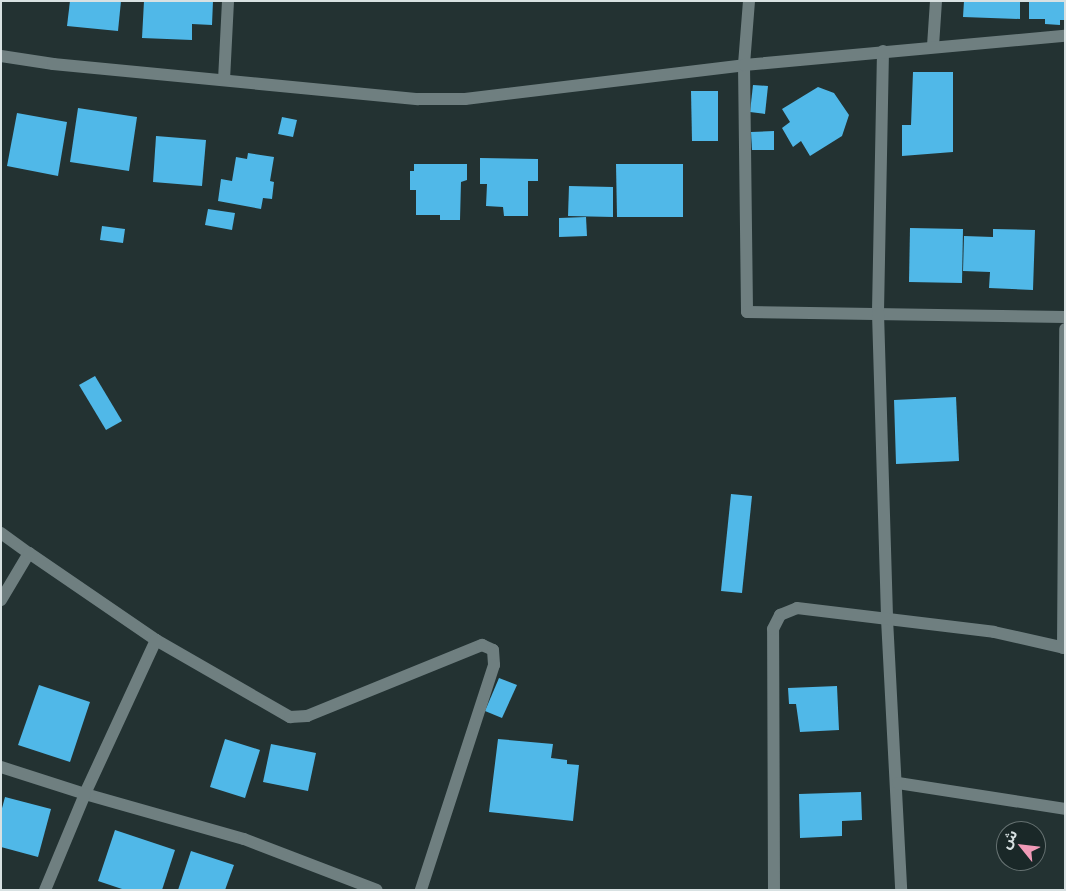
<!DOCTYPE html>
<meta charset="utf-8">
<style>
body{margin:0}
#map{position:relative;width:1066px;height:891px;overflow:hidden;background:#233232;font-family:"Golos Text","Noto Sans Arabic",sans-serif}
div>[style]{position:absolute}
.building>*{inset:0;background:#50b8e8}
.minor>*{height:12px;margin:-6px;padding:0 6px;transform-origin:6px;border-radius:6px;background:#6f7f80}
span{translate:-50% -50%;white-space:nowrap;text-align:center;line-height:1.15;-webkit-text-stroke:5px #1a2828;paint-order:stroke}
.frame{position:absolute;inset:0;border:2px solid #d8e1e2;pointer-events:none}
.north{position:absolute;left:996px;top:821px;width:50px;height:50px;box-sizing:border-box;background:#1a2828;border:1px solid #667272;border-radius:50%;rotate:299deg;font-size:14px;font-weight:700;line-height:20px;text-align:center;color:#d8e1e2}
.north::after{content:'';display:block;margin:auto;width:18px;height:22px;background:#f09ab7;clip-path:polygon(50% 0,100% 100%,50% 72%,0 100%)}
</style>
<div id="map">
<div class="building">
<div style="clip-path:polygon(70px 1px,121px 1px,118px 31px,67px 26px)"></div>
<div style="clip-path:polygon(144px 1px,213px 1px,212px 25px,192px 24px,192px 40px,142px 38px)"></div>
<div style="clip-path:polygon(964px 1px,1020px 1px,1020px 19px,963px 17px)"></div>
<div style="clip-path:polygon(1029px 1px,1065px 1px,1065px 20px,1060px 20px,1060px 25px,1045px 24px,1045px 19px,1029px 19px)"></div>
<div style="clip-path:polygon(913px 72px,953px 72px,953px 152px,902px 156px,902px 125px,911px 125px)"></div>
<div style="clip-path:polygon(753px 85px,768px 86px,765px 114px,750px 112px)"></div>
<div style="clip-path:polygon(818px 87px,834px 93px,849px 115px,842px 136px,810px 156px,801px 141px,793px 147px,782px 128px,790px 122px,782px 109px)"></div>
<div style="clip-path:polygon(691px 91px,718px 91px,718px 141px,692px 141px)"></div>
<div style="clip-path:polygon(78px 108px,137px 117px,129px 171px,70px 162px)"></div>
<div style="clip-path:polygon(17px 113px,67px 122px,58px 176px,7px 166px)"></div>
<div style="clip-path:polygon(282px 117px,297px 120px,293px 137px,278px 134px)"></div>
<div style="clip-path:polygon(774px 131px,774px 150px,752px 150px,751px 132px)"></div>
<div style="clip-path:polygon(156px 136px,206px 140px,202px 186px,153px 182px)"></div>
<div style="clip-path:polygon(248px 153px,274px 157px,270px 181px,274px 182px,272px 199px,263px 198px,261px 209px,218px 201px,221px 179px,232px 181px,236px 157px,247px 159px)"></div>
<div style="clip-path:polygon(480px 158px,538px 159px,538px 181px,528px 181px,528px 216px,504px 216px,503px 207px,486px 206px,487px 184px,480px 184px)"></div>
<div style="clip-path:polygon(414px 164px,467px 164px,467px 180px,461px 182px,460px 220px,440px 220px,440px 215px,416px 215px,416px 190px,410px 190px,410px 171px,414px 171px)"></div>
<div style="clip-path:polygon(616px 164px,683px 164px,683px 217px,617px 217px)"></div>
<div style="clip-path:polygon(569px 186px,613px 187px,613px 217px,568px 216px)"></div>
<div style="clip-path:polygon(208px 209px,235px 213px,232px 230px,205px 225px)"></div>
<div style="clip-path:polygon(586px 217px,587px 236px,559px 237px,559px 218px)"></div>
<div style="clip-path:polygon(102px 226px,125px 229px,123px 243px,100px 240px)"></div>
<div style="clip-path:polygon(910px 228px,963px 229px,962px 283px,909px 282px)"></div>
<div style="clip-path:polygon(993px 229px,1035px 230px,1033px 290px,989px 288px,990px 272px,963px 271px,964px 236px,993px 237px)"></div>
<div style="clip-path:polygon(95px 376px,122px 421px,106px 430px,79px 385px)"></div>
<div style="clip-path:polygon(956px 397px,959px 461px,896px 464px,894px 400px)"></div>
<div style="clip-path:polygon(731px 494px,752px 496px,742px 593px,721px 591px)"></div>
<div style="clip-path:polygon(499px 678px,517px 685px,502px 718px,485px 711px)"></div>
<div style="clip-path:polygon(39px 685px,90px 702px,70px 762px,18px 745px)"></div>
<div style="clip-path:polygon(837px 686px,839px 730px,800px 732px,796px 704px,789px 704px,788px 688px)"></div>
<div style="clip-path:polygon(225px 739px,260px 750px,245px 798px,210px 787px)"></div>
<div style="clip-path:polygon(498px 739px,553px 744px,551px 758px,567px 760px,567px 764px,579px 765px,573px 821px,489px 812px)"></div>
<div style="clip-path:polygon(271px 744px,316px 753px,308px 791px,263px 782px)"></div>
<div style="clip-path:polygon(861px 792px,862px 820px,842px 821px,842px 836px,800px 838px,799px 794px)"></div>
<div style="clip-path:polygon(5px 797px,51px 809px,38px 857px,1px 847px,1px 812px)"></div>
<div style="clip-path:polygon(115px 830px,175px 850px,162px 890px,125px 890px,98px 881px)"></div>
<div style="clip-path:polygon(191px 851px,234px 865px,225px 890px,178px 890px)"></div>
</div>
<div class="minor">
<div style="left:749px;top:1px;width:64px;rotate:94.5deg"></div>
<div style="left:744px;top:65px;width:247px;rotate:89.3deg"></div>
<div style="left:747px;top:312px;width:318px;rotate:0.9deg"></div>
<div style="left:933px;top:46px;width:45px;rotate:-86.2deg"></div>
<div style="left:883px;top:51px;width:262px;rotate:91.1deg"></div>
<div style="left:878px;top:313px;width:306px;rotate:88.3deg"></div>
<div style="left:887px;top:619px;width:271px;rotate:87deg"></div>
<div style="left:1px;top:56px;width:53px;rotate:8.7deg"></div>
<div style="left:53px;top:64px;width:367px;rotate:5.5deg"></div>
<div style="left:418px;top:99px;width:47px"></div>
<div style="left:465px;top:99px;width:281px;rotate:-6.9deg"></div>
<div style="left:744px;top:65px;width:322px;rotate:-5.2deg"></div>
<div style="left:224px;top:80px;width:79px;rotate:-87.1deg"></div>
<div style="left:1px;top:533px;width:34px;rotate:36deg"></div>
<div style="left:29px;top:553px;width:55px;rotate:120.8deg"></div>
<div style="left:29px;top:553px;width:154px;rotate:34.4deg"></div>
<div style="left:156px;top:640px;width:155px;rotate:29.9deg"></div>
<div style="left:290px;top:717px;width:17px;rotate:-3deg"></div>
<div style="left:307px;top:716px;width:189px;rotate:-22.1deg"></div>
<div style="left:482px;top:645px;width:12px;rotate:24deg"></div>
<div style="left:493px;top:650px;width:15px;rotate:86deg"></div>
<div style="left:494px;top:665px;width:237px;rotate:108deg"></div>
<div style="left:156px;top:640px;width:170px;rotate:114.8deg"></div>
<div style="left:85px;top:794px;width:165px;rotate:15.8deg"></div>
<div style="left:244px;top:839px;width:142px;rotate:21deg"></div>
<div style="left:1063px;top:648px;width:319px;rotate:-89.6deg"></div>
<div style="left:1px;top:767px;width:88px;rotate:17.8deg"></div>
<div style="left:85px;top:794px;width:104px;rotate:112.6deg"></div>
<div style="left:898px;top:783px;width:169px;rotate:8.8deg"></div>
<div style="left:774px;top:890px;width:261px;rotate:-90.2deg"></div>
<div style="left:773px;top:629px;width:16px;rotate:-63deg"></div>
<div style="left:780px;top:615px;width:18px;rotate:-22deg"></div>
<div style="left:797px;top:608px;width:198px;rotate:6.9deg"></div>
<div style="left:994px;top:632px;width:73px;rotate:12.7deg"></div>
</div>
<div class="frame"></div>
<div class="north">ش</div>
</div>
